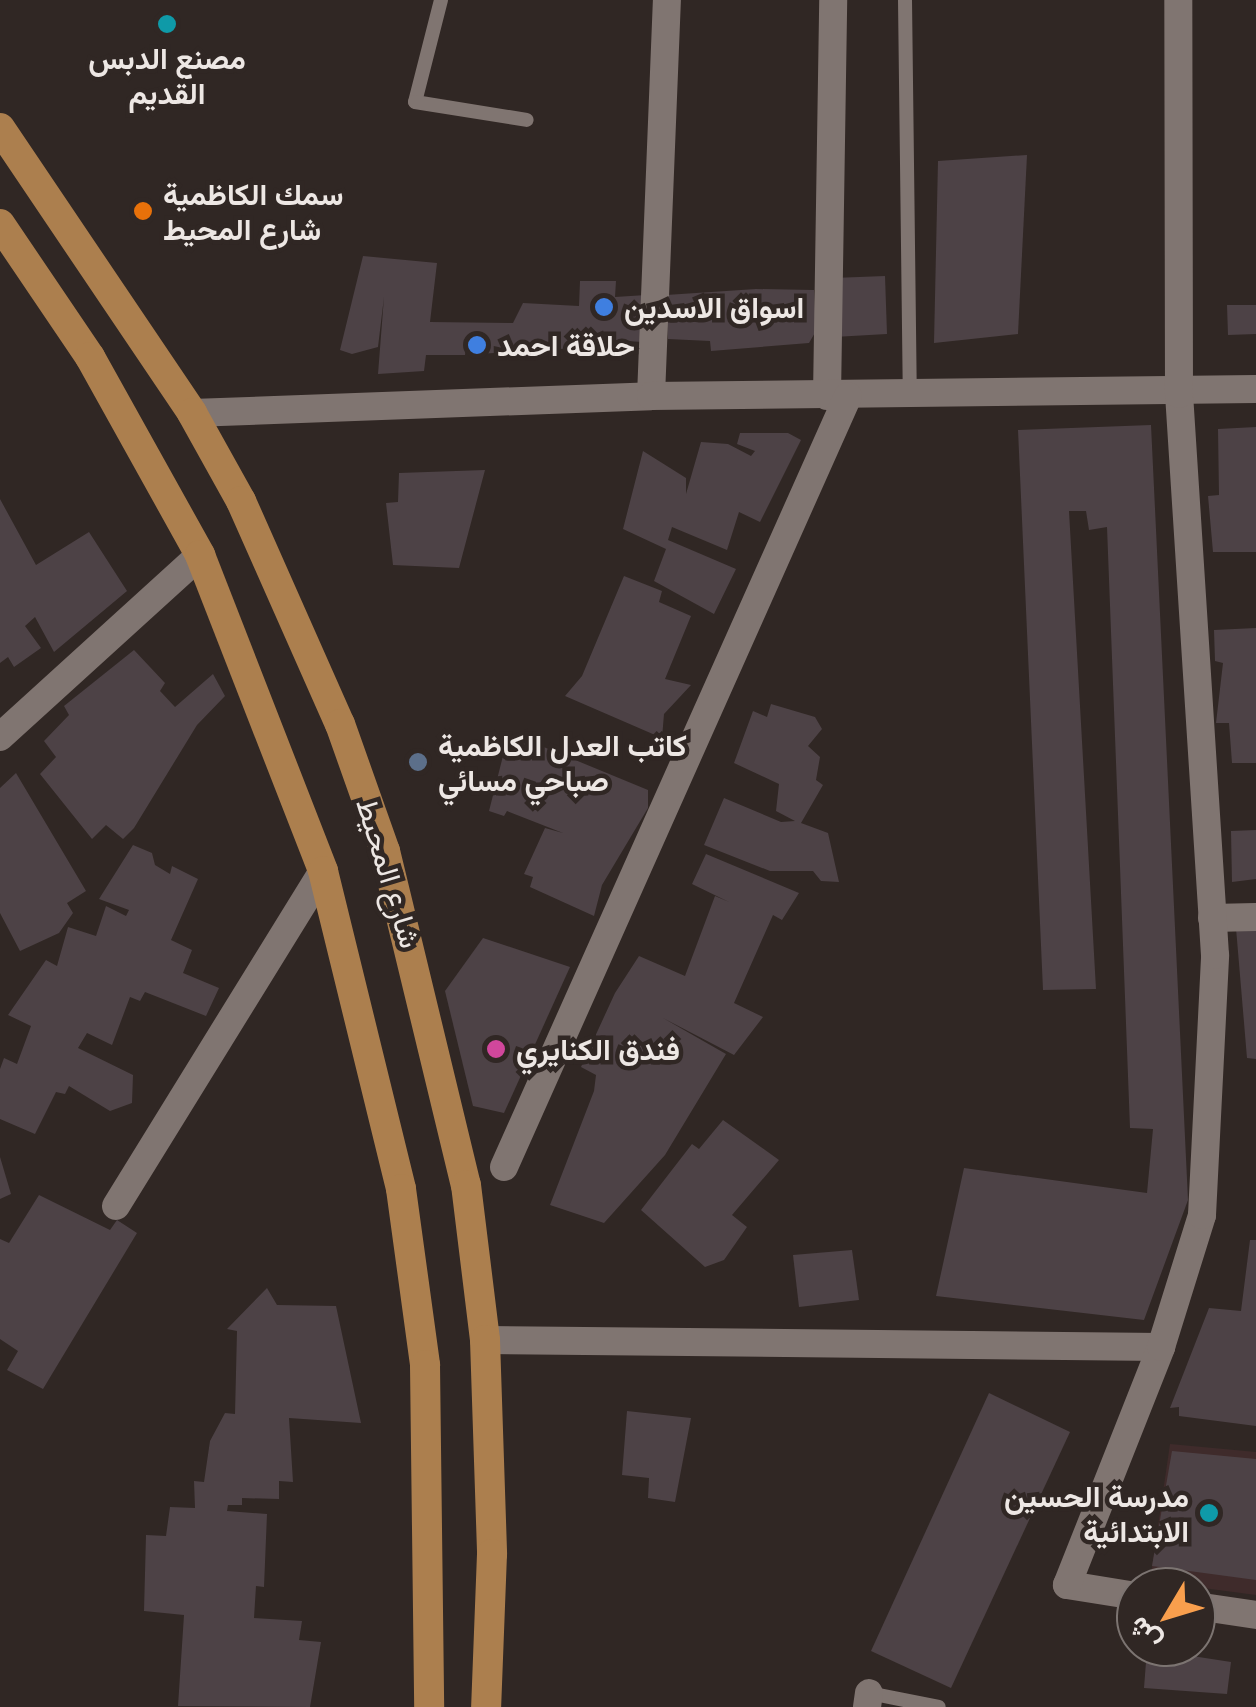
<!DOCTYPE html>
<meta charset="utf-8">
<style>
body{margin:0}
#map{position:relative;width:1256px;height:1707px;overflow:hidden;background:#302724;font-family:"Golos Text",Vazirmatn,sans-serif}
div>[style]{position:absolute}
.education>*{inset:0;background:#3f2b2b}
.building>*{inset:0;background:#4d4246}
.lane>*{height:14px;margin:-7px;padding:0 7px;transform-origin:7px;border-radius:7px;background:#807571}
.street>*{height:28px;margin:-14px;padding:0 14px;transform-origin:14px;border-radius:14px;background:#807571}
.primary>*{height:30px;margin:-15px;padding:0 15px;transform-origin:15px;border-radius:15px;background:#ac7f4e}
.dots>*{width:28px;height:28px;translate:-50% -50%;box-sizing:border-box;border:5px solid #302724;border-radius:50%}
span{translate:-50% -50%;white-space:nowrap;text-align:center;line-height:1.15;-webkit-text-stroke:9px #302724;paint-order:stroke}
.poi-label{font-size:30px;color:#ede7e4;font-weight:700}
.left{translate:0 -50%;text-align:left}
.right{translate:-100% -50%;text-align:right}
.street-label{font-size:30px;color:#ede7e4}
.north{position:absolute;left:1116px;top:1567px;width:100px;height:100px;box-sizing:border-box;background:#302724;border:2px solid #7c7471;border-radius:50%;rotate:232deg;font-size:28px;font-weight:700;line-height:40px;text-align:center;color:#ede7e4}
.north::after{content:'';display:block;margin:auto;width:35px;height:45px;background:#f99f4d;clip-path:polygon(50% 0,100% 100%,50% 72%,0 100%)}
</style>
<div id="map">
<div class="education">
<div style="clip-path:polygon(1170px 1444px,1256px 1452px,1256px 1595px,1150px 1581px)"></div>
</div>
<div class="building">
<div style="clip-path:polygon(1027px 155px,1018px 334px,934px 343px,938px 161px)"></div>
<div style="clip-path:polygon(363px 256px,437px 263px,430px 322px,513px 323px,523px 303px,579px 306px,580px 281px,616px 281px,615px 297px,646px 295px,643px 342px,577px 338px,576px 348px,478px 354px,466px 348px,465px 355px,426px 355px,424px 371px,378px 374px,384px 297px,378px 347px,352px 354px,340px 350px)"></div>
<div style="clip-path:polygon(885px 276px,887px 334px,834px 337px,833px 278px)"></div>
<div style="clip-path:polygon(756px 289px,814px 290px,816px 331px,809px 343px,711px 351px,710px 341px,668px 339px,666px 295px)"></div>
<div style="clip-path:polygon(1227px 305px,1256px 305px,1256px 334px,1228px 335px)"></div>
<div style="clip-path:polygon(1151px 425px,1188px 1200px,1144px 1320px,936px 1296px,964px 1168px,1147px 1193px,1153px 1129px,1130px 1128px,1107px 527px,1089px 530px,1086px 511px,1069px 511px,1096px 989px,1043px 990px,1018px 430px)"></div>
<div style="clip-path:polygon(1256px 427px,1256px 552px,1213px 552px,1208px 496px,1219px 495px,1218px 429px)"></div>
<div style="clip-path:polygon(740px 433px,788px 433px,801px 440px,760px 522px,739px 512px,727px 550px,672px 527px,668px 540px,736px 569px,714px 614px,654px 581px,666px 549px,623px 529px,643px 451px,686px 478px,686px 494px,701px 442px,728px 444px,751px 456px,755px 451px,737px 444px)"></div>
<div style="clip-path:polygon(485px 470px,459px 568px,393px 565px,386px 503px,398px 502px,399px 473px)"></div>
<div style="clip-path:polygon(0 499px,36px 565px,89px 532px,127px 591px,54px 652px,35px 617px,25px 626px,41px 648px,14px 667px,8px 657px,0 663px)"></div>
<div style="clip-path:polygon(624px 576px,662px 591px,659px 602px,691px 616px,665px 679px,691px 685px,664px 714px,662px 738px,565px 696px,582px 676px)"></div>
<div style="clip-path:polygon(1256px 628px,1256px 763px,1232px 763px,1229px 723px,1216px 723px,1223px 663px,1215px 661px,1214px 630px)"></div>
<div style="clip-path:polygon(134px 650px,165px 683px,160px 691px,175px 707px,213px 674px,225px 696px,197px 725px,134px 828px,123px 839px,106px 825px,92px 839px,40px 774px,56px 757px,44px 741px,69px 715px,64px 706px)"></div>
<div style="clip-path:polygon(771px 704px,815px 717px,822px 729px,808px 746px,820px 757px,816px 780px,823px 785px,801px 823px,828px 833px,839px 882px,821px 881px,813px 871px,770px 871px,704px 845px,724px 798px,781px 822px,795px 821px,776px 811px,779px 784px,734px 763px,753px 711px,767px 717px)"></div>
<div style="clip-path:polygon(517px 736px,648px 790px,648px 808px,602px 885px,594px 916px,530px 887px,533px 877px,524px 874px,545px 828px,563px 833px,507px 811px,504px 816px,489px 811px,504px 752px)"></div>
<div style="clip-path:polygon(16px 773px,86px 891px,67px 903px,73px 913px,59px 933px,20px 951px,0 913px,0 788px)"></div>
<div style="clip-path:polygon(1256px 830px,1256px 879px,1232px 882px,1231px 831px)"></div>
<div style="clip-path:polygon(133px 845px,152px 853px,155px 865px,170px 874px,172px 866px,198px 879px,171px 940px,192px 950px,183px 973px,219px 988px,206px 1016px,145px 992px,140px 1001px,130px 997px,112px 1045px,87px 1033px,78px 1048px,133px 1075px,132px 1103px,110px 1111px,69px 1086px,65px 1094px,56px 1092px,35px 1134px,0 1119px,0 1069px,4px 1058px,17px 1064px,31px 1026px,8px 1015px,46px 960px,57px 966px,68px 927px,96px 936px,106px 906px,126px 916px,129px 910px,99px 899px)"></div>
<div style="clip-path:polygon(706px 854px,799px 893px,782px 920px,773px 915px,734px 1003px,763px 1017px,734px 1055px,663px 1018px,726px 1054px,665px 1155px,604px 1223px,550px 1205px,594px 1091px,596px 1075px,581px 1067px,615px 993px,639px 956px,685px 976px,715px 896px,729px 902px,692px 884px)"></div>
<div style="clip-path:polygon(1236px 928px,1256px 929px,1256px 1059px,1247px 1058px)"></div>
<div style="clip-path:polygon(483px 938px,570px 967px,504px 1113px,473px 1106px,445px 991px)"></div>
<div style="clip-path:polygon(723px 1120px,779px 1160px,732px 1215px,747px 1227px,724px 1260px,705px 1267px,641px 1210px,692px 1144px,699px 1149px)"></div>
<div style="clip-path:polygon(0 1157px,11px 1194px,0 1199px)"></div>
<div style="clip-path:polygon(39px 1195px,110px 1230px,117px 1220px,137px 1233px,43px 1389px,7px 1370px,18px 1351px,0 1339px,0 1239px,9px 1243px)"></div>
<div style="clip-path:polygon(1250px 1240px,1256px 1240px,1256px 1426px,1179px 1416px,1179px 1407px,1170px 1408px,1209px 1308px,1241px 1311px)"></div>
<div style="clip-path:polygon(852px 1250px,859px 1300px,799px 1307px,793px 1255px)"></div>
<div style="clip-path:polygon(267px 1288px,277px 1305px,336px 1306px,361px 1423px,289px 1418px,293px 1482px,279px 1481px,279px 1499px,242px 1498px,242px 1505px,228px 1505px,227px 1511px,267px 1514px,264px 1587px,256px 1586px,254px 1618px,302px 1621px,299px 1640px,321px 1642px,310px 1707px,178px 1706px,184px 1615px,144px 1611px,146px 1535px,166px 1536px,170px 1507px,195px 1508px,194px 1481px,204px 1482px,210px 1441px,225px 1413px,235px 1414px,237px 1331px,227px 1329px)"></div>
<div style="clip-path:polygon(989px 1393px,1070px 1432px,951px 1688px,871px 1651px)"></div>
<div style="clip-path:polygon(627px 1411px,691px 1418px,675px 1502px,648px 1498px,649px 1478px,622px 1475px)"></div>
<div style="clip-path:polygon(1172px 1451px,1256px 1459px,1256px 1580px,1152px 1566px)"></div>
<div style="clip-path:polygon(1147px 1649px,1231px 1662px,1227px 1694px,1144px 1688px)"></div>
</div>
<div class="lane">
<div style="left:441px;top:0;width:105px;rotate:104.3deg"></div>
<div style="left:415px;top:102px;width:113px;rotate:9.1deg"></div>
<div style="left:905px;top:0;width:395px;rotate:89.3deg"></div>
<div style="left:869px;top:1693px;width:71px;rotate:11.3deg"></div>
</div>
<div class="street">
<div style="left:651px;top:396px;width:396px;rotate:-87.7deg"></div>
<div style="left:827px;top:396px;width:396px;rotate:-89.1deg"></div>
<div style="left:192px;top:413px;width:459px;rotate:-2.1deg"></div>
<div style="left:651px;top:396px;width:605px;rotate:-0.66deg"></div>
<div style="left:0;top:737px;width:270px;rotate:-42.3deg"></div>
<div style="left:1212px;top:918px;width:44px;rotate:-1.3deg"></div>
<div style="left:504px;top:1167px;width:844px;rotate:-65.95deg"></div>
<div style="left:116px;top:1206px;width:394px;rotate:-58.3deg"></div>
<div style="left:485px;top:1340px;width:676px;rotate:0.59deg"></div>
<div style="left:1136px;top:1596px;width:70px;rotate:-170.9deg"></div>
<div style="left:1067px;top:1585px;width:256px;rotate:-68.4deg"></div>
<div style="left:1161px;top:1347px;width:138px;rotate:-72.7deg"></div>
<div style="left:1202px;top:1215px;width:260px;rotate:-87.1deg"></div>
<div style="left:1215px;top:955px;width:562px;rotate:-93.67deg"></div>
<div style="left:1179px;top:394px;width:394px;rotate:-90.1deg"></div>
<div style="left:1196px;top:1606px;width:61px;rotate:8.5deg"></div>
<div style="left:867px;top:1707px;width:14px;rotate:-82deg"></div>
</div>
<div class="primary">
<div style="left:0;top:128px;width:344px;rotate:56deg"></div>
<div style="left:192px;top:413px;width:101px;rotate:60.9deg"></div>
<div style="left:241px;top:501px;width:244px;rotate:66.1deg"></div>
<div style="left:340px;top:724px;width:135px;rotate:70.5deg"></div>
<div style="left:385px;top:851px;width:344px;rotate:76.4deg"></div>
<div style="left:466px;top:1185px;width:156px;rotate:83deg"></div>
<div style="left:485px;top:1340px;width:214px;rotate:88.1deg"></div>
<div style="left:492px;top:1554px;width:153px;rotate:92.2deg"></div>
<div style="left:0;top:224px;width:161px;rotate:55.9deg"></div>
<div style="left:90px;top:357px;width:227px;rotate:60.9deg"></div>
<div style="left:200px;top:555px;width:339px;rotate:68.7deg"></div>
<div style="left:323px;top:871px;width:327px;rotate:76.2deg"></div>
<div style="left:401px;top:1189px;width:178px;rotate:82.2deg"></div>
<div style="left:425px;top:1365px;width:342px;rotate:89.3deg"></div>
</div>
<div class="dots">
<div style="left:167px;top:24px;background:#0f9aa8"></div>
<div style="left:143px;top:211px;background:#e8710a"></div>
<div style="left:604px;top:307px;background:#3f7fe0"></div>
<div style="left:477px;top:345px;background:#3f7fe0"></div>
<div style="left:418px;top:762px;background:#5c6f8a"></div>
<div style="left:496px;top:1049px;background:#d1479c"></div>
<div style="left:1209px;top:1513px;background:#0f9aa8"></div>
</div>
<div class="poi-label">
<span style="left:167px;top:75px">مصنع الدبس<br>القديم</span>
<span class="left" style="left:163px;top:211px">سمك الكاظمية<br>شارع المحيط</span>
<span class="left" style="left:624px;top:307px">اسواق الاسدين</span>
<span class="left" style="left:497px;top:345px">حلاقة احمد</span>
<span class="left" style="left:438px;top:762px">كاتب العدل الكاظمية<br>صباحي مسائي</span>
<span class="left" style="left:516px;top:1049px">فندق الكنايري</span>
<span class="right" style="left:1189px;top:1513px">مدرسة الحسين<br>الابتدائية</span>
</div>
<div class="street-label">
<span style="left:389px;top:873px;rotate:73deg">شارع المحيط</span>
</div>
<div class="north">ش</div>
</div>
